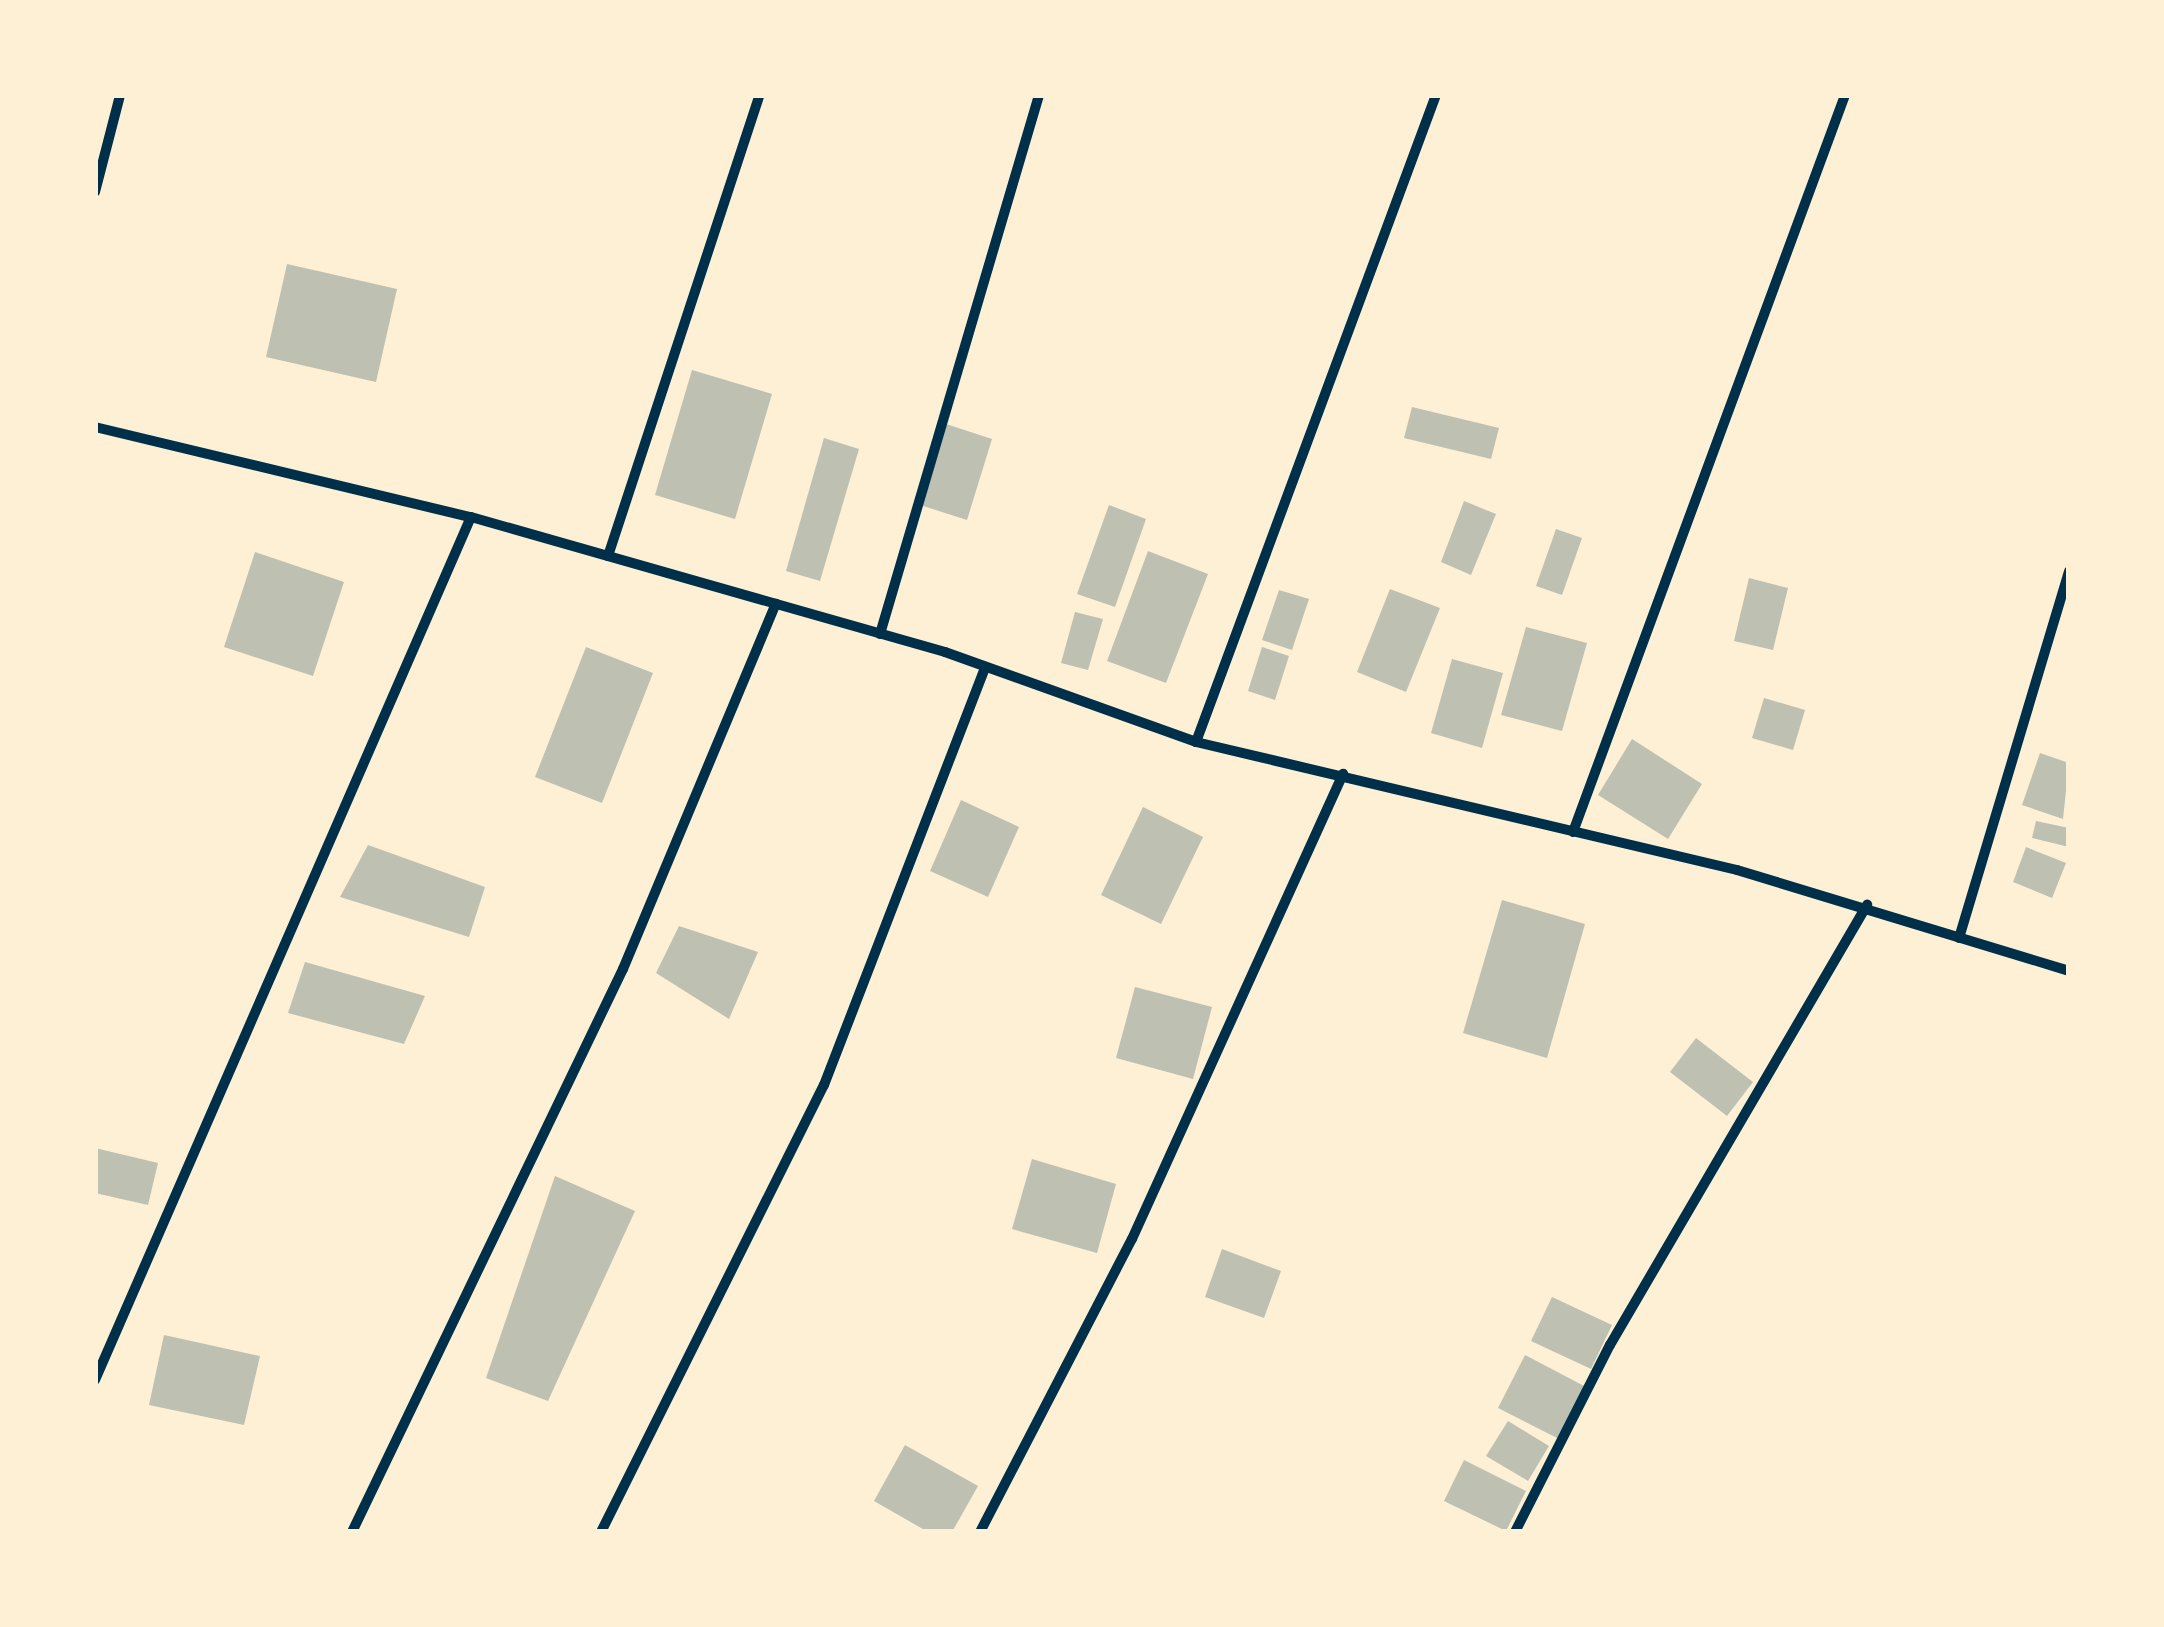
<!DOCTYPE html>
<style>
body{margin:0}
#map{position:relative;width:2164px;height:1627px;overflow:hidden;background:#fdf0d5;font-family:"Sofia Sans Condensed",sans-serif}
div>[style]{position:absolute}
.building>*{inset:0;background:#bec0b2}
.minor>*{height:10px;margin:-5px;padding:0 5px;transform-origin:5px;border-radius:5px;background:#003049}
span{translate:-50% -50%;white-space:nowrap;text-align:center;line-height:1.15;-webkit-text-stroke:8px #fdf0d5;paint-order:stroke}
.frame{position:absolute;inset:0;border:98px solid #fdf0d5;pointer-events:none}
</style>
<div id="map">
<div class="building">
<div style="clip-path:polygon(287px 264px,397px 289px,376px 382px,266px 357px)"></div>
<div style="clip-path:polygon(692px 370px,772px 394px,735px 519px,655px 495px)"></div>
<div style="clip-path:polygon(1412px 407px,1499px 428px,1491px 459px,1404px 438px)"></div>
<div style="clip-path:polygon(943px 423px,992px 439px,967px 520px,917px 504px)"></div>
<div style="clip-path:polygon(824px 438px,859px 449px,820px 581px,786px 571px)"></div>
<div style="clip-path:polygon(1464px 501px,1496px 514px,1471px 575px,1441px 562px)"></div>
<div style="clip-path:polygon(1109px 505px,1146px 519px,1115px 607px,1077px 594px)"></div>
<div style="clip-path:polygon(1556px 529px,1582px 538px,1562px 595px,1536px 586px)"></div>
<div style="clip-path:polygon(1148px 551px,1208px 574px,1166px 683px,1107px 661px)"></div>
<div style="clip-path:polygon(255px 552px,344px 582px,313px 676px,224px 647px)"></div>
<div style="clip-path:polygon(1749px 578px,1788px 588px,1773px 650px,1734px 641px)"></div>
<div style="clip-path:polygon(1390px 589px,1440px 608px,1406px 692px,1357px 672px)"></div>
<div style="clip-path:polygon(1279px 590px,1309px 599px,1292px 650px,1262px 640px)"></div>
<div style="clip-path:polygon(1075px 612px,1103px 619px,1088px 670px,1061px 663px)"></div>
<div style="clip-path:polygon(1526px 627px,1587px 643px,1562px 731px,1501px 715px)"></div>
<div style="clip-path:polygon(586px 647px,653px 673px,602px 803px,535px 777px)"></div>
<div style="clip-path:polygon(1262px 647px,1289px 656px,1275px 700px,1248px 691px)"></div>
<div style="clip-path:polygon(1452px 659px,1503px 673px,1482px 748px,1431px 733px)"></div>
<div style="clip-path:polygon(1764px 698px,1805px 710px,1793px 750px,1752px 738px)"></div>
<div style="clip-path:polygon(1632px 739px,1702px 784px,1668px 839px,1598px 795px)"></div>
<div style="clip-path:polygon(2040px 753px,2069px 763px,2063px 819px,2022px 805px)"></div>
<div style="clip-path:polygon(961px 800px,1019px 827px,988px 897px,930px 871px)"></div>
<div style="clip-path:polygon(1143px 807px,1203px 837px,1161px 924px,1101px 895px)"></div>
<div style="clip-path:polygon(2036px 821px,2069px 828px,2069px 847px,2032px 838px)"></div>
<div style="clip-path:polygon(368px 845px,485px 887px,469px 937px,340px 897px)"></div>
<div style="clip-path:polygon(2026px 847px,2066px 863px,2052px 898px,2013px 882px)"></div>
<div style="clip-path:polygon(1502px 900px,1585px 924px,1547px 1058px,1463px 1033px)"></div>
<div style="clip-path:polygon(679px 926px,758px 952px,729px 1019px,656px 973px)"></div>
<div style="clip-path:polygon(305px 962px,425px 996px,404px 1044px,288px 1013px)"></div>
<div style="clip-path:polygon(1135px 987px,1212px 1007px,1193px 1079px,1116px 1058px)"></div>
<div style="clip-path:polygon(1696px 1038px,1753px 1082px,1727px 1116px,1670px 1072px)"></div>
<div style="clip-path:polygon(95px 1148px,158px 1163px,148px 1205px,95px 1193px)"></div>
<div style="clip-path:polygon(1032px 1159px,1116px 1184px,1097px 1253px,1012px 1229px)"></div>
<div style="clip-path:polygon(555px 1176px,635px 1211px,548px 1401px,486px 1378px)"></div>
<div style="clip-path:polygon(1222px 1249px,1281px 1271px,1264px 1318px,1205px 1297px)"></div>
<div style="clip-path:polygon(1552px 1297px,1612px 1325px,1591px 1369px,1531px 1341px)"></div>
<div style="clip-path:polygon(164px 1335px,260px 1356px,244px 1425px,149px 1405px)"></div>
<div style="clip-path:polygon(1525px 1355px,1586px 1387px,1559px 1439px,1498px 1408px)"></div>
<div style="clip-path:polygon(1508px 1421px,1549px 1446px,1528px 1481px,1486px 1456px)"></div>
<div style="clip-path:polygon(905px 1445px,978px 1486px,952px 1532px,928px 1532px,874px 1501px)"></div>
<div style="clip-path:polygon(1464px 1460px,1526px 1491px,1506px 1531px,1444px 1501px)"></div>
</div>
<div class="minor">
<div style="left:95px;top:192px;width:100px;rotate:-75.5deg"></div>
<div style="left:95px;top:427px;width:387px;rotate:13.5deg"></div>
<div style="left:471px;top:517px;width:493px;rotate:15.9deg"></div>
<div style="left:945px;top:652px;width:267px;rotate:19.7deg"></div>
<div style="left:1196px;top:742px;width:556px;rotate:13.31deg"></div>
<div style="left:1737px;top:870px;width:347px;rotate:16.9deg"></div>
<div style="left:608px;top:556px;width:485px;rotate:-71.8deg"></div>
<div style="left:880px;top:634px;width:562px;rotate:-73.56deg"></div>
<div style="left:1196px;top:742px;width:690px;rotate:-69.65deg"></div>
<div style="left:1573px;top:832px;width:786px;rotate:-69.74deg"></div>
<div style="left:1959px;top:938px;width:383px;rotate:-73.3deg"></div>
<div style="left:95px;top:1380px;width:941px;rotate:-66.46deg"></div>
<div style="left:352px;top:1532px;width:625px;rotate:-64.3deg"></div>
<div style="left:623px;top:969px;width:396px;rotate:-67.3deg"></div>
<div style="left:601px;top:1532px;width:500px;rotate:-63.5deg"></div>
<div style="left:824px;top:1085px;width:445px;rotate:-68.9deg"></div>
<div style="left:980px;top:1532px;width:330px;rotate:-62.6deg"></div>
<div style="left:1132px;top:1239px;width:511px;rotate:-65.59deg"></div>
<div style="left:1515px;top:1532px;width:210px;rotate:-63.1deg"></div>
<div style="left:1610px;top:1345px;width:510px;rotate:-59.71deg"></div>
</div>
<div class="frame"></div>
</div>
